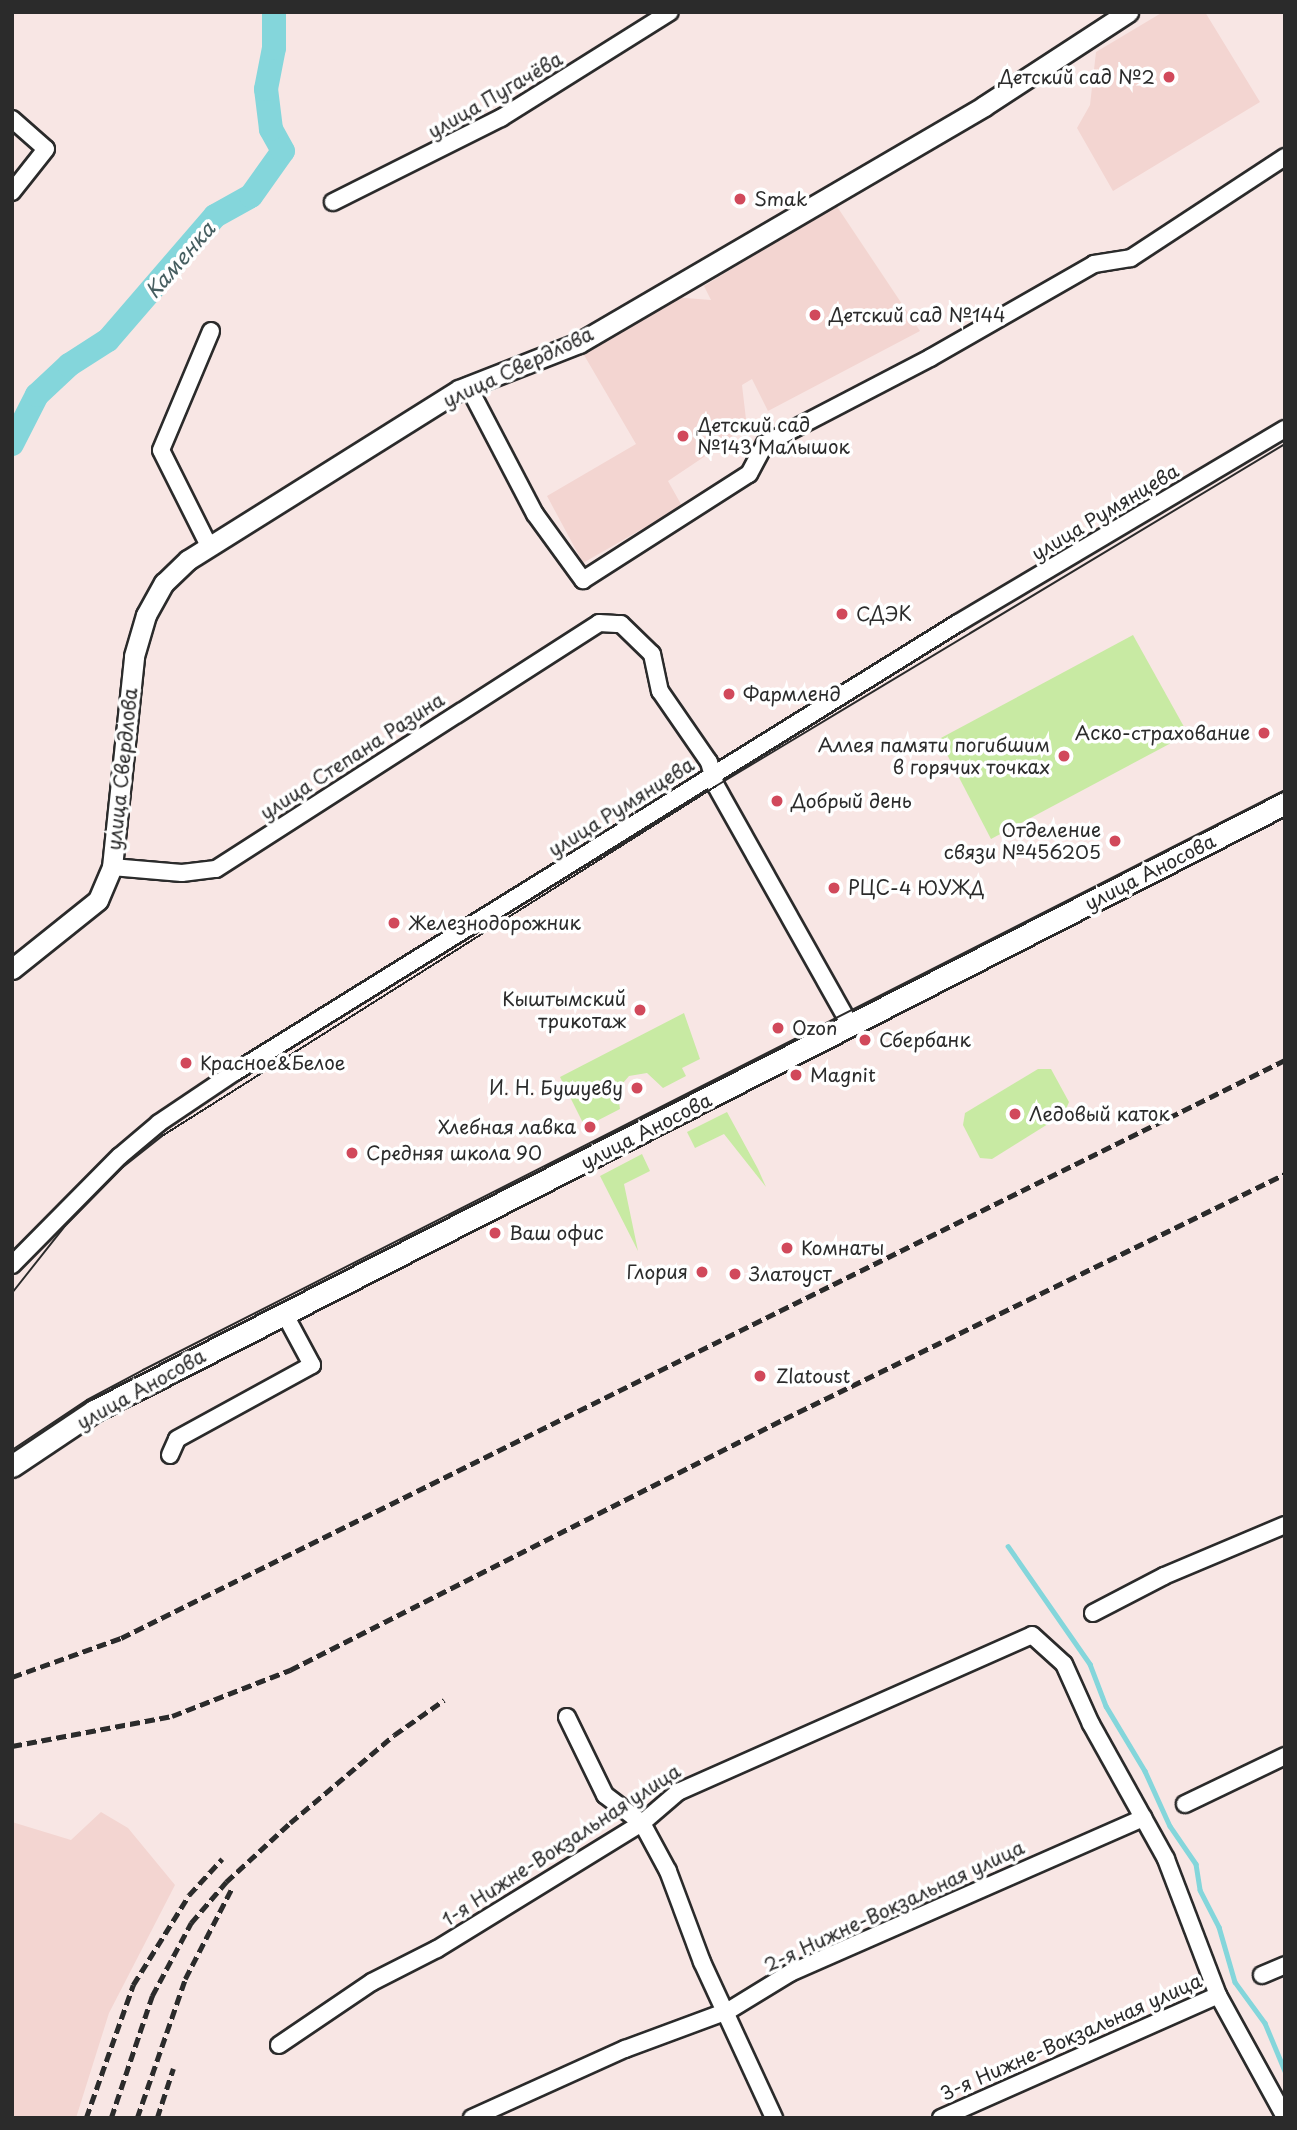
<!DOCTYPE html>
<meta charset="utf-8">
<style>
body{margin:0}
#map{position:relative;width:1297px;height:2130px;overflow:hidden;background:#f8e6e4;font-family:"Playpen Sans",sans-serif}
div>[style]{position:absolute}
.built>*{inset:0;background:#f3d5d1}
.green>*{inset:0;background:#c8eaa3}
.stream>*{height:4.5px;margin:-2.25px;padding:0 2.25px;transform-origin:2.25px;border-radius:2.25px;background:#84d6db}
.river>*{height:24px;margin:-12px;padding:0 12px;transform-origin:12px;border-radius:12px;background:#84d6db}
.roads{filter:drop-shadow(2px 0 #2b2b2b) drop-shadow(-2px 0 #2b2b2b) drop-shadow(0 2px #2b2b2b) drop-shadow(0 -2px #2b2b2b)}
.minor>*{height:16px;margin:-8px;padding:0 8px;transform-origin:8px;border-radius:8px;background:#fff}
.tertiary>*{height:19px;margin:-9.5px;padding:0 9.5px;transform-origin:9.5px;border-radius:9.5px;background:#fff}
.secondary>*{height:21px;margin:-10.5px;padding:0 10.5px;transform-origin:10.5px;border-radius:10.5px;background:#fff}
.tram>*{height:2px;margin:-1px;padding:0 1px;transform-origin:1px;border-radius:1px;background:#2b2b2b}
.rail>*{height:4.5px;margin-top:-2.25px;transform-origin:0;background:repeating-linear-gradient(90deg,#2b2b2b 0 10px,transparent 0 15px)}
.dots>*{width:19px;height:19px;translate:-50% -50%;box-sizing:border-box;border:4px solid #fff;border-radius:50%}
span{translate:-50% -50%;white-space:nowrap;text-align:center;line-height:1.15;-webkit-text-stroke:7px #fff;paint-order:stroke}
.poi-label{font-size:19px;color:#2b2b2b}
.right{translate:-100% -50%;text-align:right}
.left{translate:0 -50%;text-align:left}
.street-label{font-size:19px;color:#2b2b2b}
.water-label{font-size:21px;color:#465e60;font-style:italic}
.frame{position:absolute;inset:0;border:14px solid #2b2b2b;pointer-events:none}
</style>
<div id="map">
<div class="built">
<div style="clip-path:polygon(1163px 12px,1205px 12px,1260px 102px,1113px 191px,1077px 128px,1090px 105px,1096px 52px)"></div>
<div style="clip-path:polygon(836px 205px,920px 331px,768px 411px,752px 379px,742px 385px,747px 428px,668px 481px,682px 506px,583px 563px,547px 496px,636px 444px,584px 355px,672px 297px,711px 300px,704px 286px)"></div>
<div style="clip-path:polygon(101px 1812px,128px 1828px,175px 1885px,109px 2013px,76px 2118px,12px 2118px,12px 1822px,71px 1840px)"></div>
</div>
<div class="green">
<div style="clip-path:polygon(1133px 635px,1188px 734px,991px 839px,939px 739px)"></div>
<div style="clip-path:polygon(684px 1013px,700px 1059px,682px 1068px,686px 1076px,663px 1088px,647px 1073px,629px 1076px,617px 1090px,620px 1109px,585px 1127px,560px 1077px)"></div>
<div style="clip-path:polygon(1038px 1069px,1051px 1069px,1069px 1102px,1064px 1114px,992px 1159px,980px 1158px,963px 1125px,965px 1113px)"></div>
<div style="clip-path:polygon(727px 1112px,758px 1169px,766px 1187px,724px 1134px,695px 1148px,687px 1132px)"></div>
<div style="clip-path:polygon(642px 1154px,650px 1171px,624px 1184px,638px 1251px,600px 1176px)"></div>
</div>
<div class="stream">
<div style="left:1008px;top:1546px;width:144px;rotate:55.2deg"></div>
<div style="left:1090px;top:1664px;width:45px;rotate:69.1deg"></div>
<div style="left:1106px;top:1706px;width:76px;rotate:59deg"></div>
<div style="left:1145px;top:1771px;width:60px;rotate:65.6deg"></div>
<div style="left:1170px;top:1826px;width:46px;rotate:55.6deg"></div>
<div style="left:1196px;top:1864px;width:26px;rotate:81deg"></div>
<div style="left:1200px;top:1890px;width:42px;rotate:62.8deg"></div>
<div style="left:1219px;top:1927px;width:57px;rotate:73.8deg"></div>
<div style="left:1235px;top:1982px;width:51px;rotate:53.8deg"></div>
<div style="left:1265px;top:2023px;width:52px;rotate:67.4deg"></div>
</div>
<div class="river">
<div style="left:12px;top:444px;width:55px;rotate:-63deg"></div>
<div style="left:37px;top:395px;width:44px;rotate:-43.2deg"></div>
<div style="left:69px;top:365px;width:46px;rotate:-32.7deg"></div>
<div style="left:108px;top:340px;width:164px;rotate:-49.2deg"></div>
<div style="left:215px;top:216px;width:41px;rotate:-29.1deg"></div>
<div style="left:251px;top:196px;width:55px;rotate:-54.6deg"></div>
<div style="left:283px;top:151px;width:25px;rotate:-119deg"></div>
<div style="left:271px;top:129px;width:40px;rotate:-97.1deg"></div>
<div style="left:266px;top:89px;width:42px;rotate:-79deg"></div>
<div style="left:274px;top:48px;width:36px;rotate:-90deg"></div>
</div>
<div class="roads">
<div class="minor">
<div style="left:12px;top:119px;width:45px;rotate:41.4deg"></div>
<div style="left:46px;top:149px;width:55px;rotate:128.3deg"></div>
<div style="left:333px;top:202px;width:188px;rotate:-26.6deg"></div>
<div style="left:501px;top:118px;width:199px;rotate:-32.1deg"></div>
<div style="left:468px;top:386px;width:144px;rotate:62.4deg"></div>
<div style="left:535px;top:514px;width:82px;rotate:54deg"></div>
<div style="left:583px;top:580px;width:197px;rotate:-32.6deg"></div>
<div style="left:749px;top:474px;width:34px;rotate:-62deg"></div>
<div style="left:765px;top:444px;width:186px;rotate:-27.5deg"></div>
<div style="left:930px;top:358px;width:189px;rotate:-29.8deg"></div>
<div style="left:1094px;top:264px;width:37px;rotate:-9deg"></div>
<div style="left:1131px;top:258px;width:184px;rotate:-33.3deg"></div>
<div style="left:209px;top:546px;width:107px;rotate:-116.6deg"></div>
<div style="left:161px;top:450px;width:129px;rotate:-67.2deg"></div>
<div style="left:112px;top:867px;width:70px;rotate:4.9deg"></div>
<div style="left:182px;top:873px;width:34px;rotate:-7deg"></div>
<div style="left:216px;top:869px;width:455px;rotate:-32.7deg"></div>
<div style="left:599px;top:623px;width:22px;rotate:3deg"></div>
<div style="left:621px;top:624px;width:43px;rotate:44.1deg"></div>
<div style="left:652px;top:654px;width:38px;rotate:78deg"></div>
<div style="left:660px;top:691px;width:86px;rotate:55.4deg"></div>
<div style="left:709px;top:762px;width:25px;rotate:74deg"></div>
<div style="left:716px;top:786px;width:274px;rotate:60.7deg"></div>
<div style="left:12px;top:1265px;width:153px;rotate:-45.3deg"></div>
<div style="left:120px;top:1156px;width:51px;rotate:-40.2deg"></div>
<div style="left:159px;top:1123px;width:92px;rotate:-33.9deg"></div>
<div style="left:235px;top:1072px;width:851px;rotate:-31.84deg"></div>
<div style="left:958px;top:623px;width:380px;rotate:-30.7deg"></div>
<div style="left:170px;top:1455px;width:17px;rotate:-66deg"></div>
<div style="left:177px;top:1439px;width:154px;rotate:-28.7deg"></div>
<div style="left:312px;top:1365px;width:59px;rotate:-118.3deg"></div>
<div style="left:1093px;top:1613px;width:80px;rotate:-27.5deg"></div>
<div style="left:1164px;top:1576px;width:131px;rotate:-22.9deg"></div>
<div style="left:567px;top:1717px;width:87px;rotate:64deg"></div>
<div style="left:605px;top:1795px;width:46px;rotate:37.1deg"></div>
<div style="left:642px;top:1823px;width:55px;rotate:61.6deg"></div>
<div style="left:668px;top:1871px;width:97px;rotate:69.5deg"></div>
<div style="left:702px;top:1962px;width:172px;rotate:65.2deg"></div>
<div style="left:1185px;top:1804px;width:111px;rotate:-25.6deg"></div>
<div style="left:1262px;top:1975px;width:25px;rotate:-23deg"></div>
<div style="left:279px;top:2045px;width:112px;rotate:-34.1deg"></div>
<div style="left:372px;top:1982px;width:73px;rotate:-26.9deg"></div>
<div style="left:437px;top:1949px;width:241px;rotate:-31.6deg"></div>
<div style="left:642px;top:1823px;width:48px;rotate:-40.7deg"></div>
<div style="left:678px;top:1792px;width:387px;rotate:-23.9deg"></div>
<div style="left:1032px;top:1635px;width:43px;rotate:42.2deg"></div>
<div style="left:1064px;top:1664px;width:66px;rotate:65.8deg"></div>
<div style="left:1091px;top:1724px;width:154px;rotate:60.9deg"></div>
<div style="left:1166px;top:1859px;width:146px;rotate:69.1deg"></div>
<div style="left:1218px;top:1995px;width:139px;rotate:61.2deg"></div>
<div style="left:472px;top:2118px;width:168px;rotate:-24.3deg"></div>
<div style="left:625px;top:2049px;width:110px;rotate:-20.3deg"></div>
<div style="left:728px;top:2011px;width:73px;rotate:-31.5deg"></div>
<div style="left:790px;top:1973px;width:386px;rotate:-23.7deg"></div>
<div style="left:941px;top:2118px;width:303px;rotate:-23.9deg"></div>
</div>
<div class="tertiary">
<div style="left:12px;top:969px;width:110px;rotate:-38.7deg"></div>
<div style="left:98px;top:900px;width:36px;rotate:-67deg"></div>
<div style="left:112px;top:867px;width:212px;rotate:-84deg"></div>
<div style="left:134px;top:656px;width:43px;rotate:-73.7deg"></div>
<div style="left:146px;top:615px;width:37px;rotate:-61deg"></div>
<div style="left:164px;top:583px;width:33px;rotate:-44deg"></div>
<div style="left:188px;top:560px;width:320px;rotate:-32.1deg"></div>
<div style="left:459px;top:390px;width:129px;rotate:-21.4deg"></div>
<div style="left:579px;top:343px;width:469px;rotate:-30.3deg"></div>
<div style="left:984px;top:106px;width:172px;rotate:-33.1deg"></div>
</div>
<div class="secondary">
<div style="left:12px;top:1466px;width:99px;rotate:-33.9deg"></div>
<div style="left:94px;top:1411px;width:1337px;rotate:-27.04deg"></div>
</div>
</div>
<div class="tram">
<div style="left:12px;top:1293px;width:85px;rotate:-51.7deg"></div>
<div style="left:65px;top:1226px;width:83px;rotate:-45.5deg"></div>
<div style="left:123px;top:1167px;width:50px;rotate:-38.5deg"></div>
<div style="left:162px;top:1136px;width:655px;rotate:-32.28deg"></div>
<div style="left:716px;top:786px;width:664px;rotate:-31.01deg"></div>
<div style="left:12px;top:1450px;width:90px;rotate:-33.7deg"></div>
<div style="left:87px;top:1400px;width:64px;rotate:-28.2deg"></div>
<div style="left:143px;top:1370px;width:1281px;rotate:-26.93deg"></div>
</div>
<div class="rail">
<div style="left:12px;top:1677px;width:116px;rotate:-19.7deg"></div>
<div style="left:121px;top:1638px;width:1300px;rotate:-26.41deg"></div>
<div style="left:12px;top:1746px;width:163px;rotate:-10.6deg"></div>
<div style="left:172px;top:1716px;width:127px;rotate:-21.3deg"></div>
<div style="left:290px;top:1670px;width:554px;rotate:-26.93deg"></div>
<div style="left:784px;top:1419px;width:558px;rotate:-26.06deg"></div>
<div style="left:86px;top:2118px;width:141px;rotate:-70.5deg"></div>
<div style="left:133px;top:1985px;width:106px;rotate:-58.1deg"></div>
<div style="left:189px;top:1895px;width:49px;rotate:-47.5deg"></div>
<div style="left:111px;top:2118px;width:129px;rotate:-71.4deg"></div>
<div style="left:152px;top:1996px;width:83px;rotate:-61.9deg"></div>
<div style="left:191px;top:1923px;width:54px;rotate:-49.5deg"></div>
<div style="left:226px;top:1882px;width:87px;rotate:-42.7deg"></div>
<div style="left:290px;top:1823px;width:136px;rotate:-40.2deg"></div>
<div style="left:394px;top:1735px;width:61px;rotate:-35deg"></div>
<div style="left:137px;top:2118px;width:147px;rotate:-70.9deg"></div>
<div style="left:185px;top:1979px;width:102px;rotate:-62.7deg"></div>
<div style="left:157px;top:2118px;width:52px;rotate:-71.9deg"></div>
</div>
<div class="dots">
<div style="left:1169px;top:77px;background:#d1495b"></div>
<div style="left:740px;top:199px;background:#d1495b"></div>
<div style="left:815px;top:315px;background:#d1495b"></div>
<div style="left:683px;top:436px;background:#d1495b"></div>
<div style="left:842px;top:614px;background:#d1495b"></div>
<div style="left:729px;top:694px;background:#d1495b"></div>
<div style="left:1264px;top:733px;background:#d1495b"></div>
<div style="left:1064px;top:756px;background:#d1495b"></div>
<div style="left:777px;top:801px;background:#d1495b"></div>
<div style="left:1115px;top:841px;background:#d1495b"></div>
<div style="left:834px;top:888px;background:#d1495b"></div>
<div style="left:394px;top:923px;background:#d1495b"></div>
<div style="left:640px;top:1010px;background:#d1495b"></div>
<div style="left:778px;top:1028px;background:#d1495b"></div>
<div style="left:865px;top:1040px;background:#d1495b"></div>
<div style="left:186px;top:1063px;background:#d1495b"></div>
<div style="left:796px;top:1075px;background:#d1495b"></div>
<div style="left:637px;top:1088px;background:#d1495b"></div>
<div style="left:1015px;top:1114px;background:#d1495b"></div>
<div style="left:590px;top:1127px;background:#d1495b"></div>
<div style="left:352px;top:1153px;background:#d1495b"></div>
<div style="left:495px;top:1233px;background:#d1495b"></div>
<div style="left:787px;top:1248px;background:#d1495b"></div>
<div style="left:702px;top:1272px;background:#d1495b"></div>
<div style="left:735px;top:1274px;background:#d1495b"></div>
<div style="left:760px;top:1376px;background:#d1495b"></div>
</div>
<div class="poi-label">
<span class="right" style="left:1155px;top:77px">Детский сад №2</span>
<span class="left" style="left:754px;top:199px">Smak</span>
<span class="left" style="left:829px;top:315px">Детский сад №144</span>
<span class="left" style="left:697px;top:436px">Детский сад<br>№143 Малышок</span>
<span class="left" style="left:856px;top:614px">СДЭК</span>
<span class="left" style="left:743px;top:694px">Фармленд</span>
<span class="right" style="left:1250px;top:733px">Аско-страхование</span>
<span class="right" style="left:1050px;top:756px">Аллея памяти погибшим<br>в горячих точках</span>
<span class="left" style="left:791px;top:801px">Добрый день</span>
<span class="right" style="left:1101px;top:841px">Отделение<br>связи №456205</span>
<span class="left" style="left:848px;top:888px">РЦС-4 ЮУЖД</span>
<span class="left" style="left:408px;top:923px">Железнодорожник</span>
<span class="right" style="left:626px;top:1010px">Кыштымский<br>трикотаж</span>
<span class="left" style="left:792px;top:1028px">Ozon</span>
<span class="left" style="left:879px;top:1040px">Сбербанк</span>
<span class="left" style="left:200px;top:1063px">Красное&amp;Белое</span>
<span class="left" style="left:810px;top:1075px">Magnit</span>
<span class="right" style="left:623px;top:1088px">И. Н. Бушуеву</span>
<span class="left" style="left:1029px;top:1114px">Ледовый каток</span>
<span class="right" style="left:576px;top:1127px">Хлебная лавка</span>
<span class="left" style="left:366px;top:1153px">Средняя школа 90</span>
<span class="left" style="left:509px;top:1233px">Ваш офис</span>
<span class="left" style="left:801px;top:1248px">Комнаты</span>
<span class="right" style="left:688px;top:1272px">Глория</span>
<span class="left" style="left:749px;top:1274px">Златоуст</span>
<span class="left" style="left:776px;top:1376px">Zlatoust</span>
</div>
<div class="street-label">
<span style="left:495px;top:95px;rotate:-30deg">улица Пугачёва</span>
<span style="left:518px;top:367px;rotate:-25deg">улица Свердлова</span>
<span style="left:1105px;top:512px;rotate:-31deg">улица Румянцева</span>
<span style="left:352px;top:756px;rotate:-33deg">улица Степана Разина</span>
<span style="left:122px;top:769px;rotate:-84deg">улица Свердлова</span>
<span style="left:621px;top:807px;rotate:-32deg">улица Румянцева</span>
<span style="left:1150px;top:872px;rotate:-27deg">улица Аносова</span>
<span style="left:646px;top:1131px;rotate:-27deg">улица Аносова</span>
<span style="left:141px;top:1389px;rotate:-29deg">улица Аносова</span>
<span style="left:561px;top:1845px;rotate:-33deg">1-я Нижне-Вокзальная улица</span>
<span style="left:894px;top:1906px;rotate:-25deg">2-я Нижне-Вокзальная улица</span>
<span style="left:1071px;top:2037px;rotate:-24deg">3-я Нижне-Вокзальная улица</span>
</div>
<div class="water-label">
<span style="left:179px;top:259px;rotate:-49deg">Каменка</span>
</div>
<div class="frame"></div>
</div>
